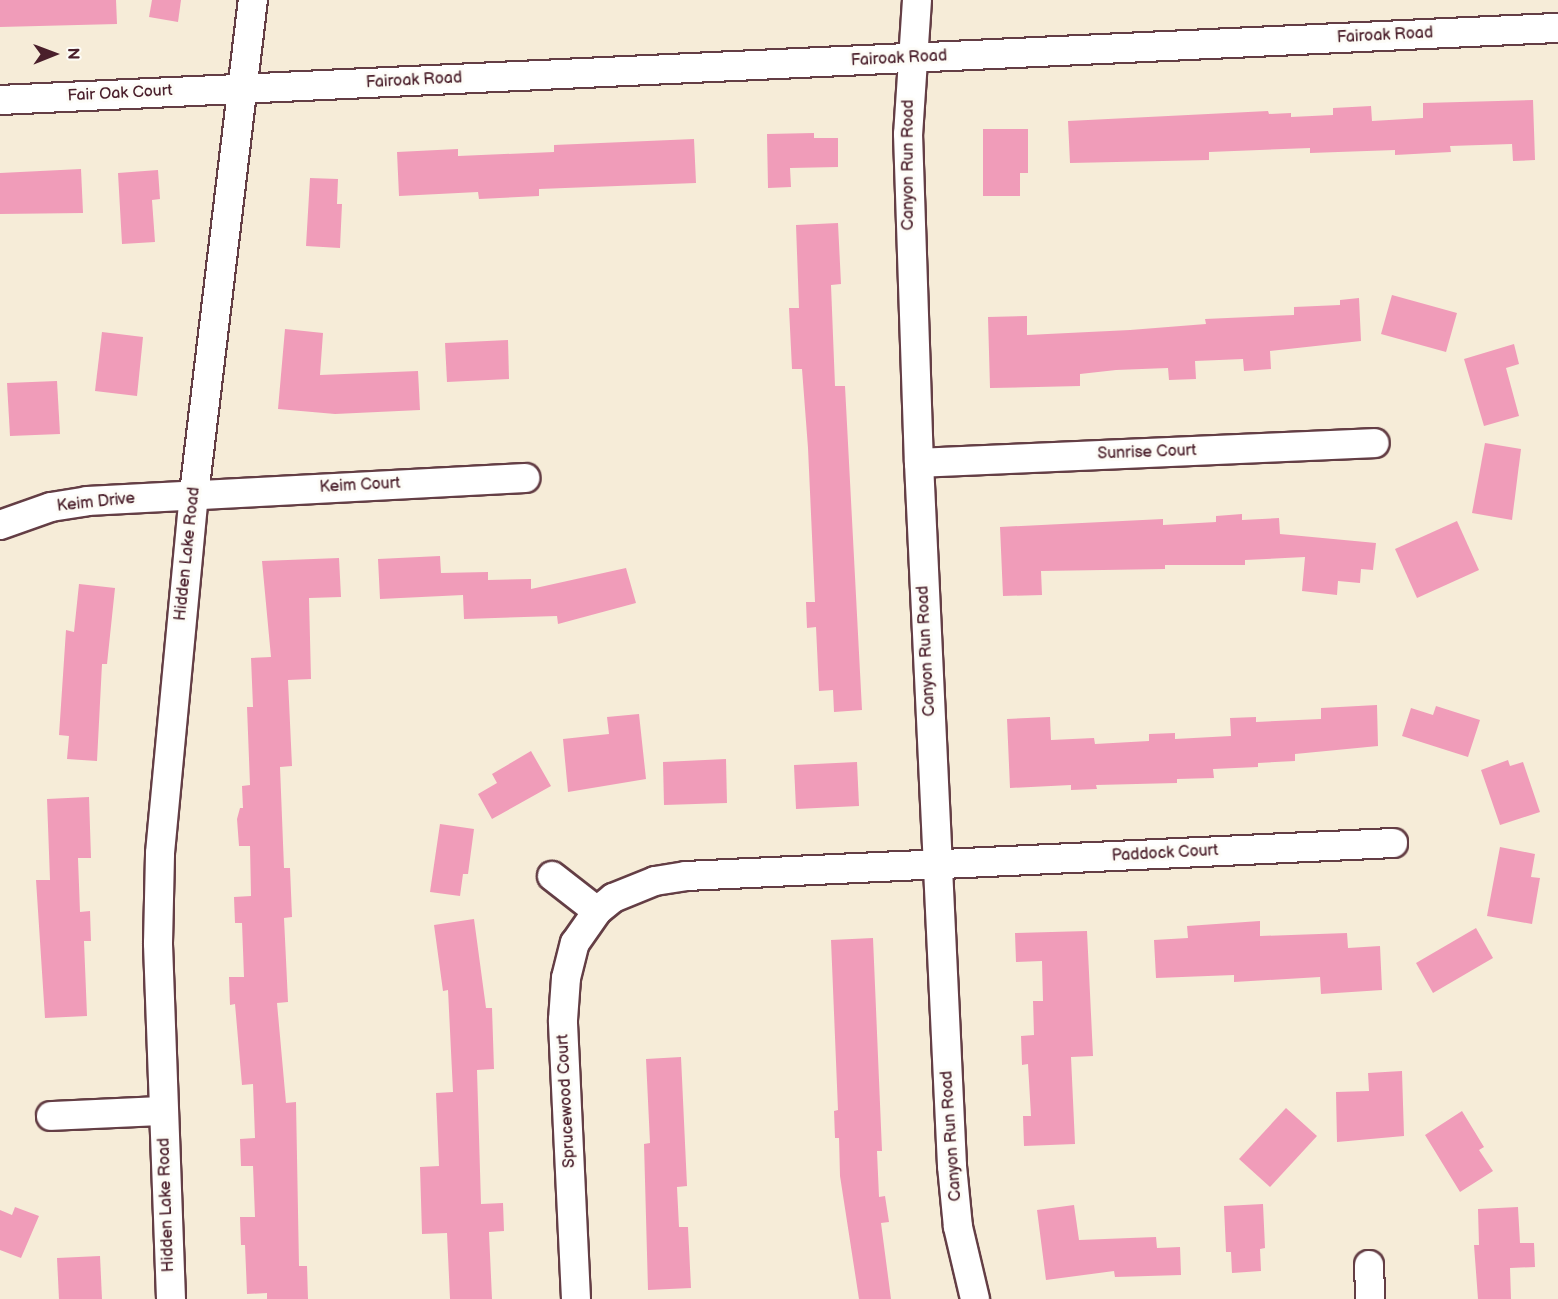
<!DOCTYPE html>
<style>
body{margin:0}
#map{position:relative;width:1558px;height:1299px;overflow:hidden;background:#f6ecd8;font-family:"Balsamiq Sans",sans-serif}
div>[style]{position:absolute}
.building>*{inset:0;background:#f09cb9}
.roads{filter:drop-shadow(2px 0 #643e45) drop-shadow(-2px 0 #643e45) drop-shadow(0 2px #643e45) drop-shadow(0 -2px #643e45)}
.minor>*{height:28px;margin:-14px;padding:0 14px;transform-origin:14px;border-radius:14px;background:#fff}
span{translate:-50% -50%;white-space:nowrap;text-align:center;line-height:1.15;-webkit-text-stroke:6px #fdfcf7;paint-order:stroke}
.street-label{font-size:16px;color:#4a1f2b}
.north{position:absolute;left:24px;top:24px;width:60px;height:60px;-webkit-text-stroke:4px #fdfcf7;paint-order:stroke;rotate:89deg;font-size:16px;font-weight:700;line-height:24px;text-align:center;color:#4a1f2b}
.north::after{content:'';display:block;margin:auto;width:21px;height:27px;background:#4a1f2b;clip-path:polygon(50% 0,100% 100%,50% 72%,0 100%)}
</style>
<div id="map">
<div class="building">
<div style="clip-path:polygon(0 0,116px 0,117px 24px,0 27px)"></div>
<div style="clip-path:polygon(152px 0,181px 0,178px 22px,149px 17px)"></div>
<div style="clip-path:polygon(1533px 100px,1535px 160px,1513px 161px,1512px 144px,1450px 146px,1451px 152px,1395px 155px,1395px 150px,1310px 153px,1310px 148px,1209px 152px,1209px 160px,1070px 163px,1068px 121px,1268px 111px,1269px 114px,1291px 113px,1291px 117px,1333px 115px,1333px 108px,1371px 106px,1372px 121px,1423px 118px,1423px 103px)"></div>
<div style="clip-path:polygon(983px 129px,1028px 129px,1028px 173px,1020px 173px,1020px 196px,983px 196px)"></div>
<div style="clip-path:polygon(814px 133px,814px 138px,838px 138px,838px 167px,790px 168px,791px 187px,768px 188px,767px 134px)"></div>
<div style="clip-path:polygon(694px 139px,696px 183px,539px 189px,539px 196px,479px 199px,478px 192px,399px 196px,397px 152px,458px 149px,458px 156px,554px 152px,554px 145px)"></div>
<div style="clip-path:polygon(81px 169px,83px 213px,0 214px,0 173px)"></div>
<div style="clip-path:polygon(158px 170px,160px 199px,152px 200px,155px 242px,122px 244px,118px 173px)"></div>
<div style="clip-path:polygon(310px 178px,338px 179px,337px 204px,342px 204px,340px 248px,306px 246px)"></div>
<div style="clip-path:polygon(838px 223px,841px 284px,831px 285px,835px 386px,845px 386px,862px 710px,834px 712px,833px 690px,819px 691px,816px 627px,807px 628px,806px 602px,815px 602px,808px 448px,802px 369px,792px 369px,789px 308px,799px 308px,796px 225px)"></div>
<div style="clip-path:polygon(1392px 295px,1457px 313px,1446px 352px,1381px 334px)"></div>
<div style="clip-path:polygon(1359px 298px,1361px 341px,1270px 351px,1271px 369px,1244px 371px,1243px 359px,1195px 361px,1196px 379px,1169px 380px,1168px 368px,1116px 370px,1080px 374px,1080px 386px,990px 388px,988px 317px,1027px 316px,1027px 335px,1130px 330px,1206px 324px,1205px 319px,1294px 315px,1294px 307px,1340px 305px,1340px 300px)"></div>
<div style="clip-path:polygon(285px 329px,323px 333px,320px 375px,418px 371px,420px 410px,335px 414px,278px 409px)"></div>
<div style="clip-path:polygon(102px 332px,143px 337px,137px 396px,95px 391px)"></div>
<div style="clip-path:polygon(508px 340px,509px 379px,447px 382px,445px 343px)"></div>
<div style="clip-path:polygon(1514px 344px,1519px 364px,1506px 368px,1519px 416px,1484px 426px,1464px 359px)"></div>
<div style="clip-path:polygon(57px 381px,60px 434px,10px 436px,7px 383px)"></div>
<div style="clip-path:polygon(1485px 443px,1521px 449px,1512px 520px,1472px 513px)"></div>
<div style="clip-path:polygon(1242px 514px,1242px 520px,1279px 518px,1280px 534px,1376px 543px,1373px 570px,1361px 569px,1360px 583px,1338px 581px,1337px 595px,1302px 591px,1305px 557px,1245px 560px,1245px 565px,1165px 565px,1165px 569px,1041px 571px,1042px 595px,1003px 596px,1000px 527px,1163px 519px,1163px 525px,1216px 522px,1216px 516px)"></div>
<div style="clip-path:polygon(1457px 521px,1479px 570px,1417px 598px,1395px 549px)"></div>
<div style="clip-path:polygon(440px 556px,441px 573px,488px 572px,488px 580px,531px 579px,531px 589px,626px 568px,636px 603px,558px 624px,557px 616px,464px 619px,463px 595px,380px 599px,378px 559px)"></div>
<div style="clip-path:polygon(339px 558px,341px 597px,309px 598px,311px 679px,288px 680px,292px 766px,280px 767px,284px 868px,290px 868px,292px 917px,284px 918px,288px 1002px,277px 1003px,286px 1103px,296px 1102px,299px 1266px,307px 1266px,308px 1299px,267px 1299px,267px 1293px,247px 1294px,245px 1245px,241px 1245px,240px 1217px,255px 1217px,253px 1166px,241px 1166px,240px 1139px,255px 1138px,253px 1084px,242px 1085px,235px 1004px,230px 1005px,229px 977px,244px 977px,242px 923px,235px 923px,234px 897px,251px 896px,250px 846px,239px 846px,237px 819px,240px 808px,243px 808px,242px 786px,250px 785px,247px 707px,253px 707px,251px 658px,271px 657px,262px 561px)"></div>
<div style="clip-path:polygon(79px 584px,115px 588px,107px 664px,102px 664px,97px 761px,67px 759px,69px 736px,59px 735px,66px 630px,74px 632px)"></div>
<div style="clip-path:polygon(1377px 705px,1378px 746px,1295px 754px,1295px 761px,1258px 763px,1258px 767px,1213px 769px,1214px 778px,1177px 779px,1177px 783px,1096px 785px,1097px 789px,1071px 790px,1071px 785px,1010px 788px,1007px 719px,1050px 717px,1051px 740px,1094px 738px,1095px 744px,1149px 741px,1149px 734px,1175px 733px,1175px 739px,1231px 736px,1230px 718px,1256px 717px,1256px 722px,1321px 719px,1321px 708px)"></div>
<div style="clip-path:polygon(1436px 706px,1480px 720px,1468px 757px,1402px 736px,1411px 708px,1433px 715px)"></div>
<div style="clip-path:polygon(639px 714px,646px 779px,568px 792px,563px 739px,609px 734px,607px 717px)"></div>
<div style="clip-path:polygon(531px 751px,551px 786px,492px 819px,478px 794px,497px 783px,492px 774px)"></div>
<div style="clip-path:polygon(726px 759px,727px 803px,664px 805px,663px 762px)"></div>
<div style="clip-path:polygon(1508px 760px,1510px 766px,1523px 762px,1540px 812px,1500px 825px,1481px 770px)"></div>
<div style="clip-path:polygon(857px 762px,859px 806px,796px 809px,794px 765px)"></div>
<div style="clip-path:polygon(89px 797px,91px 858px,78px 858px,80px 912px,90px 911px,91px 941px,84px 941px,87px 1016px,45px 1018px,36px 880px,50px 880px,47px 799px)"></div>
<div style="clip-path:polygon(440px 824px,474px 829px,468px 874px,463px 874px,460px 896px,430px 892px)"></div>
<div style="clip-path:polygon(1500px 847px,1535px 854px,1531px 877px,1540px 878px,1532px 924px,1487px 916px)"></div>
<div style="clip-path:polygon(474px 919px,486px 1008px,492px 1008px,494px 1069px,477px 1070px,481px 1204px,503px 1203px,504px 1231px,489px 1232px,492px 1299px,450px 1299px,447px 1233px,422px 1234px,420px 1167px,439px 1166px,436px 1093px,453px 1092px,448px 990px,443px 991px,434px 925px)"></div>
<div style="clip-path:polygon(1260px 921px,1260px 936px,1347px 933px,1348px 948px,1380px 946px,1382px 990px,1321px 994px,1320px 977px,1234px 982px,1234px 975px,1156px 978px,1154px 940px,1188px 938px,1187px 926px)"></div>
<div style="clip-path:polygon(1476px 928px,1493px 958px,1433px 993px,1416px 963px)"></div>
<div style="clip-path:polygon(1087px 931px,1093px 1056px,1071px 1057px,1075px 1144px,1024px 1146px,1023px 1116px,1031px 1116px,1028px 1064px,1022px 1065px,1021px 1036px,1034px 1035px,1033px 1001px,1043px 1001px,1042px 961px,1016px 962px,1015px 933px)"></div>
<div style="clip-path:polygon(873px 938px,882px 1151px,877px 1151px,879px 1197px,885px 1196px,889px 1222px,881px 1223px,891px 1299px,859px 1299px,840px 1176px,839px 1138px,835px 1138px,834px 1111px,838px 1110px,831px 940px)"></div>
<div style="clip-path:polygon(681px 1057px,687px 1186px,677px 1187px,679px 1227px,688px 1227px,691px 1288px,648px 1290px,644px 1144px,650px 1143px,646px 1059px)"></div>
<div style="clip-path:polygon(1402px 1071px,1404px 1136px,1337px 1142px,1336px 1092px,1369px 1091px,1368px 1073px)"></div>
<div style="clip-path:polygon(1286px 1108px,1317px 1136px,1270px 1187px,1239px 1159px)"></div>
<div style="clip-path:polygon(1462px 1111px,1484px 1147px,1479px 1150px,1493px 1171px,1460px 1192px,1425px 1135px)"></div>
<div style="clip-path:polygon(1263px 1204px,1265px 1248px,1260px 1249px,1261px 1271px,1232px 1273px,1231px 1252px,1226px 1252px,1224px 1206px)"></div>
<div style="clip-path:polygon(1074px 1205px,1079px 1240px,1156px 1237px,1157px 1248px,1180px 1247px,1181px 1275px,1115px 1277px,1114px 1271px,1046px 1280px,1037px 1210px)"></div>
<div style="clip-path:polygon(15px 1207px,39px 1216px,21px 1258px,0 1250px,0 1210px,12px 1215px)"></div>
<div style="clip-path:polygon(1518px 1207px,1520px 1243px,1534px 1243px,1535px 1267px,1510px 1268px,1511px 1299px,1478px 1299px,1474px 1245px,1479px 1245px,1478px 1209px)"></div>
<div style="clip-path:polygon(100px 1256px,102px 1299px,59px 1299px,57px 1258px)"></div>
</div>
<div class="roads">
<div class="minor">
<div style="left:917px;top:0;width:134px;rotate:93.8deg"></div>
<div style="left:908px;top:134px;width:329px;rotate:88.1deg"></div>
<div style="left:919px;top:463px;width:704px;rotate:87.31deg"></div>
<div style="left:952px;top:1166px;width:61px;rotate:84.4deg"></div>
<div style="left:958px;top:1227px;width:74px;rotate:76.7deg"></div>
<div style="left:0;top:100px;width:1560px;rotate:-2.65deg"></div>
<div style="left:919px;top:463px;width:456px;rotate:-2.5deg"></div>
<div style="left:0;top:525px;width:54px;rotate:-19.4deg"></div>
<div style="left:51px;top:507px;width:36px;rotate:-9deg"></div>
<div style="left:87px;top:501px;width:439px;rotate:-3deg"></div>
<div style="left:552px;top:876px;width:57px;rotate:37.9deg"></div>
<div style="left:51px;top:1116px;width:112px;rotate:-2.6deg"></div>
<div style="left:1369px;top:1265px;width:34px;rotate:88deg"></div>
<div style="left:171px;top:1299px;width:356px;rotate:-92.1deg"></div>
<div style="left:158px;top:943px;width:90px;rotate:-88.7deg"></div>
<div style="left:160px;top:853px;width:361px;rotate:-84.6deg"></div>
<div style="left:194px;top:494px;width:498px;rotate:-83.2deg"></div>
<div style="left:576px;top:1299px;width:279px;rotate:-92.7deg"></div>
<div style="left:563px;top:1020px;width:42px;rotate:-85.9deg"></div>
<div style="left:566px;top:978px;width:36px;rotate:-76deg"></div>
<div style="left:575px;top:943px;width:39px;rotate:-55deg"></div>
<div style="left:597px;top:911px;width:21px;rotate:-39deg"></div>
<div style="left:613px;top:898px;width:45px;rotate:-22deg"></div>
<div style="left:655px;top:881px;width:31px;rotate:-9deg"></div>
<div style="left:686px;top:876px;width:708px;rotate:-2.67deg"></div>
</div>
</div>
<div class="street-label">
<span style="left:1385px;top:36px;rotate:-3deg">Fairoak Road</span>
<span style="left:899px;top:59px;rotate:-3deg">Fairoak Road</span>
<span style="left:414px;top:81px;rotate:-3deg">Fairoak Road</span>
<span style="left:120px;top:94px;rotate:-3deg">Fair Oak Court</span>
<span style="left:909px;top:165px;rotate:-90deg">Canyon Run Road</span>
<span style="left:1147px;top:453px;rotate:-2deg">Sunrise Court</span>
<span style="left:360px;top:486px;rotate:-3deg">Keim Court</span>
<span style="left:96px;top:503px;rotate:-6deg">Keim Drive</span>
<span style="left:188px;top:554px;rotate:-84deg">Hidden Lake Road</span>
<span style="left:927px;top:651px;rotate:-93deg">Canyon Run Road</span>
<span style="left:1165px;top:854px;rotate:-3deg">Paddock Court</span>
<span style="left:567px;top:1101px;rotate:-93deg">Sprucewood Court</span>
<span style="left:952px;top:1136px;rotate:-94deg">Canyon Run Road</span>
<span style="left:167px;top:1205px;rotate:-92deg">Hidden Lake Road</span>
</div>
<div class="north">N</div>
</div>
